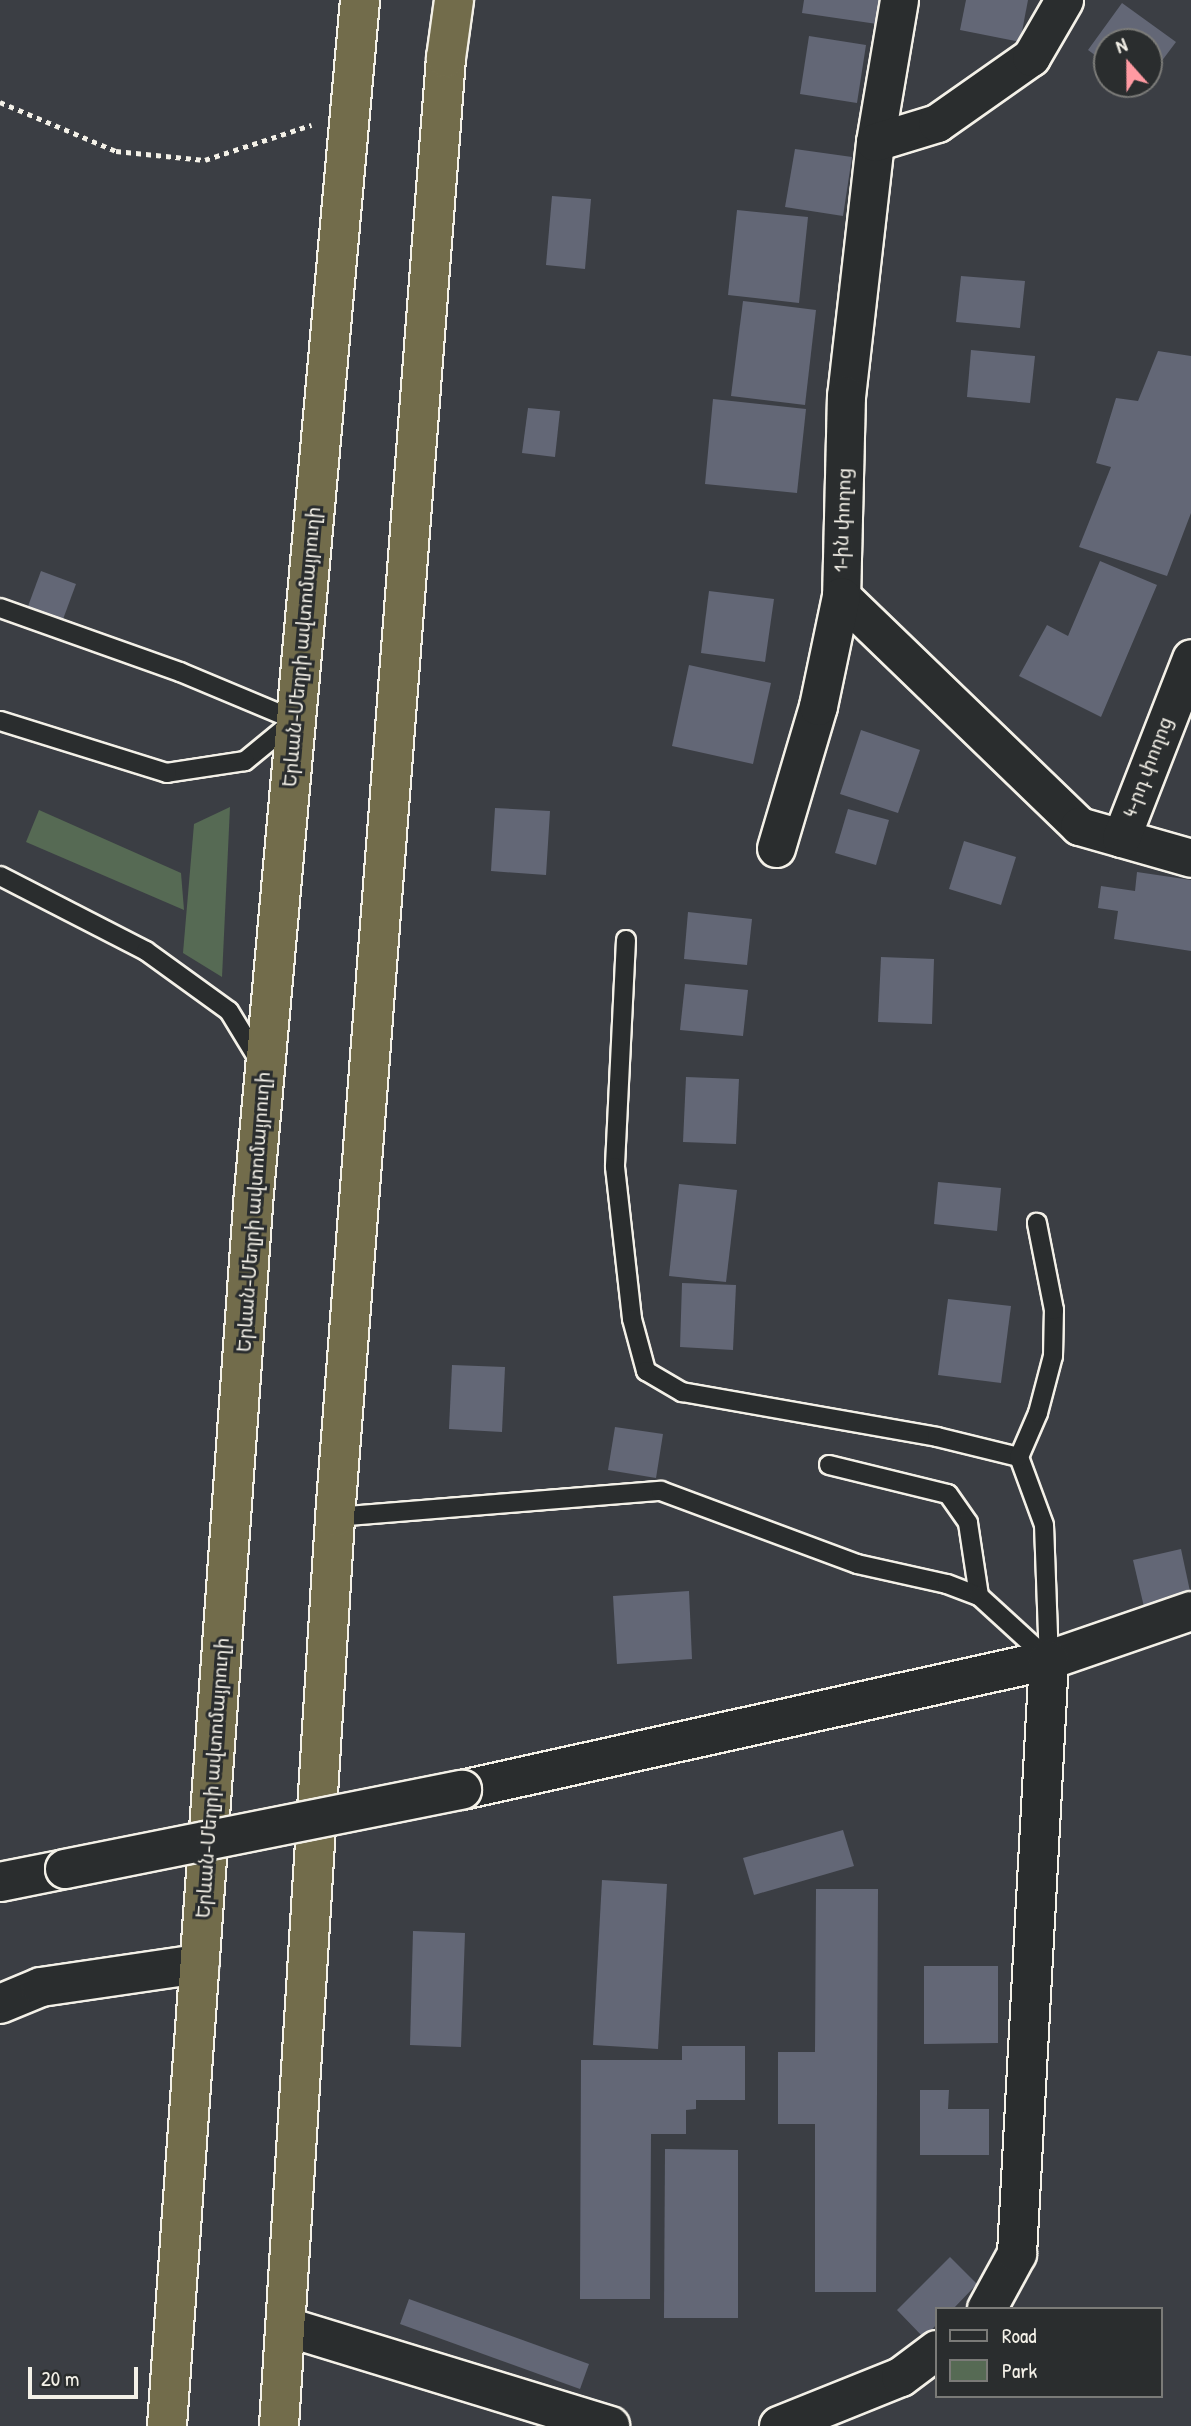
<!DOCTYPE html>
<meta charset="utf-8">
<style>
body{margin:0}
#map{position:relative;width:1191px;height:2426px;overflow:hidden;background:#3b3e44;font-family:"Patrick Hand","Noto Sans Armenian",sans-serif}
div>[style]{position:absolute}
.green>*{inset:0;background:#566a54}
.building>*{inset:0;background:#636776}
.path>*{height:4.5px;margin-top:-2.25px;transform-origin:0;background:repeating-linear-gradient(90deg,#f4f1e8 0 5px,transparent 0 10px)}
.roads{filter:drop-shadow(2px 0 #f4f1e8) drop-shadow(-2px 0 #f4f1e8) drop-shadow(0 2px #f4f1e8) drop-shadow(0 -2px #f4f1e8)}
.lane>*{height:18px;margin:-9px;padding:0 9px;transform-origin:9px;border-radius:9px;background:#2a2d2e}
.street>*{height:37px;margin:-18.5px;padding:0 18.5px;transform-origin:18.5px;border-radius:18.5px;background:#2a2d2e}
.secondary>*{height:38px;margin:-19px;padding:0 19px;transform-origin:19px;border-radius:19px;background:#2a2d2e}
.highway>*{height:38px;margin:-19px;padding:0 19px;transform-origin:19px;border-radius:19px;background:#726c4b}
.bridges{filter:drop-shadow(2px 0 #f4f1e8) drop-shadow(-2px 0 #f4f1e8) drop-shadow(0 2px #f4f1e8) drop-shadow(0 -2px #f4f1e8)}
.secondary-bridge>*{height:38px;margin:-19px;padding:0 19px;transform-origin:19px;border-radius:19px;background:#2a2d2e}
span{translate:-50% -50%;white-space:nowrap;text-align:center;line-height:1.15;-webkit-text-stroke:6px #2a2d2e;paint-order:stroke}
.street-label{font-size:19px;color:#f4f1e8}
.legend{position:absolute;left:935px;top:2307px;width:228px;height:91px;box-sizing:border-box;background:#2a2d2e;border:2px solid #7b7b78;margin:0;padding:9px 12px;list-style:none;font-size:21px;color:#f4f1e8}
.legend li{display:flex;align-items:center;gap:14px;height:35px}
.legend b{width:35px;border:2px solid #7b7b78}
.north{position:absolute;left:1093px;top:28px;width:70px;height:70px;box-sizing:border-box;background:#2a2d2e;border:2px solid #7b7b78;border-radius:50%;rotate:339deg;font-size:19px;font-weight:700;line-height:28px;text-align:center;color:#f4f1e8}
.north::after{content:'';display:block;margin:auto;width:24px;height:32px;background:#ff9aa2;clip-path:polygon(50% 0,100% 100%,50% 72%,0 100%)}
.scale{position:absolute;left:28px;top:2367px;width:110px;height:32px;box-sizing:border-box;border:4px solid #f4f1e8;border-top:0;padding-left:9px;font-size:21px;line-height:24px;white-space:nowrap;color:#f4f1e8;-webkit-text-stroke:5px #2a2d2e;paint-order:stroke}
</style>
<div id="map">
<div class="green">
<div style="clip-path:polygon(230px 807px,222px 977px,183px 953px,194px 824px)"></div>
<div style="clip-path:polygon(39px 810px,181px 873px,184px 910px,26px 842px)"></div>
</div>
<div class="building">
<div style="clip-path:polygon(804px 0,880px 0,877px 24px,802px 13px)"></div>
<div style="clip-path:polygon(966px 0,1028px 0,1020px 42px,960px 30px)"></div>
<div style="clip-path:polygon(1122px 3px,1176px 42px,1149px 78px,1149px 42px,1107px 42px,1107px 64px,1088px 50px)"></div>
<div style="clip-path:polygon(809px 36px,866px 45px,857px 103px,800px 94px)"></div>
<div style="clip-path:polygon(795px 149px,852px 157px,843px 216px,785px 207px)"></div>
<div style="clip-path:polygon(552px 196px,591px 199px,585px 269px,546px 265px)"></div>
<div style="clip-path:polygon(737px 210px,808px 217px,799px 303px,728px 295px)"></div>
<div style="clip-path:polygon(961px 276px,1025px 281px,1020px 328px,956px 322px)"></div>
<div style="clip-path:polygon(743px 301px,816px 310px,805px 405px,731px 396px)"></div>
<div style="clip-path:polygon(971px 350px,1035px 356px,1030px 403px,967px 397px)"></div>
<div style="clip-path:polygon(1158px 351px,1191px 356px,1191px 513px,1167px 576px,1079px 547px,1111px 467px,1096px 463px,1116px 398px,1138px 401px)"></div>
<div style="clip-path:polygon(713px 399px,806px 409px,797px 493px,705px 484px)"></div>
<div style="clip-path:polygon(528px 408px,560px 411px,555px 457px,522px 453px)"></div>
<div style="clip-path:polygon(1100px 561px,1157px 585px,1101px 717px,1019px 676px,1047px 625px,1068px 636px)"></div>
<div style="clip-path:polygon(41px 571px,76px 584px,62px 622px,27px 609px)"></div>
<div style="clip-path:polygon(709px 591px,774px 599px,765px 662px,701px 653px)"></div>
<div style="clip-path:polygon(689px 665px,771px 683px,753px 764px,672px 746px)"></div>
<div style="clip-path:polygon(861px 730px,920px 750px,898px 813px,840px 794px)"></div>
<div style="clip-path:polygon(495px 808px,550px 811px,546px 875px,491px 871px)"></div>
<div style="clip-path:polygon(848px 809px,889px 820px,876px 865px,835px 853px)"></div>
<div style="clip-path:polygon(964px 841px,1016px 857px,1001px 905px,949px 889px)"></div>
<div style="clip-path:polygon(1137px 872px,1191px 880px,1191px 951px,1114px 939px,1118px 911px,1098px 908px,1101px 886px,1135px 891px)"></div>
<div style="clip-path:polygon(688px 912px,752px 919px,747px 965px,684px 959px)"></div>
<div style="clip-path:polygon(881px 957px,934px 959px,932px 1024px,878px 1022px)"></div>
<div style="clip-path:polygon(685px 984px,748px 990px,743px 1036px,680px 1030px)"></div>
<div style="clip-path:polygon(686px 1077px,739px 1079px,736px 1144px,683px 1142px)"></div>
<div style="clip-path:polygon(938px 1182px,1001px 1188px,997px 1231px,934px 1224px)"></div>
<div style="clip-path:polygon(679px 1184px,737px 1190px,726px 1282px,669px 1276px)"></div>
<div style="clip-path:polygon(682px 1283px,736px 1285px,733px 1350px,680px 1347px)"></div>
<div style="clip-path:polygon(948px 1299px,1011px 1306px,1001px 1383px,938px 1375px)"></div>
<div style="clip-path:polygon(452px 1365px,505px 1367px,502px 1432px,449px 1429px)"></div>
<div style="clip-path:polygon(615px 1427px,663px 1434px,656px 1478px,608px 1470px)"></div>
<div style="clip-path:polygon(1181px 1549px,1191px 1596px,1144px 1607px,1133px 1560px)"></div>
<div style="clip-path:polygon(689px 1591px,692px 1659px,617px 1664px,613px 1596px)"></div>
<div style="clip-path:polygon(843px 1830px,854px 1866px,754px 1895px,743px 1858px)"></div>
<div style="clip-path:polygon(602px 1880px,667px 1884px,658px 2049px,593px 2045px)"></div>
<div style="clip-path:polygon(816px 1889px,878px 1889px,876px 2292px,815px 2292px,815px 2124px,778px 2124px,778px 2052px,815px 2052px)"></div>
<div style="clip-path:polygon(413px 1931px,465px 1933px,461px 2047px,410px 2045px)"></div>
<div style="clip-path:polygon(924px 1966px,998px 1966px,998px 2043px,924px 2044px)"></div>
<div style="clip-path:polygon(682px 2046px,745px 2046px,745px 2100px,696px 2100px,696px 2109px,686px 2110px,686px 2134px,651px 2134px,650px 2299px,580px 2299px,581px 2060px,682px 2060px)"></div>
<div style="clip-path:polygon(920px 2090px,949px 2090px,948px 2109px,989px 2109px,989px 2155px,920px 2155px)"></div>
<div style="clip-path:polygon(665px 2149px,738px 2150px,738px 2318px,664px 2318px)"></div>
<div style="clip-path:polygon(950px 2257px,977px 2284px,953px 2309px,937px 2309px,937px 2324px,924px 2338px,897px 2310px)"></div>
<div style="clip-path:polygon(409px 2299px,589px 2364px,580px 2389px,400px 2324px)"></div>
</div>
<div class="path">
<div style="left:0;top:102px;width:126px;rotate:22.9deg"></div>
<div style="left:116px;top:151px;width:89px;rotate:5.8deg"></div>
<div style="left:205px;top:160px;width:112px;rotate:-18.3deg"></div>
</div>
<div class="roads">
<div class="lane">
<div style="left:0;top:608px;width:191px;rotate:19.6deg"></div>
<div style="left:180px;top:672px;width:125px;rotate:22.7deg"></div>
<div style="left:295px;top:720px;width:65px;rotate:140.6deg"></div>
<div style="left:245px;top:761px;width:79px;rotate:171.3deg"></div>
<div style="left:167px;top:773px;width:175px;rotate:-162.7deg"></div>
<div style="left:0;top:876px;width:164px;rotate:27.2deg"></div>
<div style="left:146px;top:951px;width:102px;rotate:35.9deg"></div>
<div style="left:229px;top:1011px;width:60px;rotate:58.7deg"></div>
<div style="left:626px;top:940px;width:227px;rotate:92.8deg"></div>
<div style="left:615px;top:1167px;width:153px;rotate:83.6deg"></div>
<div style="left:632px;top:1319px;width:54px;rotate:74.9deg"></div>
<div style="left:646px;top:1371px;width:42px;rotate:30.3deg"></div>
<div style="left:682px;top:1392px;width:259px;rotate:10deg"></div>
<div style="left:937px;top:1437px;width:84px;rotate:13.7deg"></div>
<div style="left:1019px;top:1457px;width:72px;rotate:69.8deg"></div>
<div style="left:1044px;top:1525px;width:135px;rotate:87.9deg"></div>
<div style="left:1019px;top:1457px;width:48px;rotate:-66.6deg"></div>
<div style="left:1038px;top:1413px;width:59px;rotate:-75.3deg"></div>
<div style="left:1053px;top:1356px;width:46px;rotate:-88.8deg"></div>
<div style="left:1054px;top:1310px;width:89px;rotate:-101.1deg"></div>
<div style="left:829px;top:1465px;width:122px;rotate:13.7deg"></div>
<div style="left:948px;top:1494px;width:35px;rotate:55deg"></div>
<div style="left:968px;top:1523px;width:74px;rotate:81.4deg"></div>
<div style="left:335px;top:1517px;width:327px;rotate:-4.6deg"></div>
<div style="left:661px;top:1491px;width:209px;rotate:20.4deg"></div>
<div style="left:857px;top:1564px;width:92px;rotate:12.5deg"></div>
<div style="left:947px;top:1584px;width:34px;rotate:21deg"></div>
<div style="left:979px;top:1596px;width:95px;rotate:42.4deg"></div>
</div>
<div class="street">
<div style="left:899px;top:0;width:144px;rotate:99.6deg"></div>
<div style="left:875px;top:142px;width:255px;rotate:96.5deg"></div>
<div style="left:846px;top:395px;width:201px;rotate:91.4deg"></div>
<div style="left:841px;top:596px;width:331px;rotate:44deg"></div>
<div style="left:1079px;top:826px;width:116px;rotate:15.9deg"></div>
<div style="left:875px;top:142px;width:65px;rotate:-17deg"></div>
<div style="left:937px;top:123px;width:115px;rotate:-35.1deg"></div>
<div style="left:1031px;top:57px;width:66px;rotate:-59.9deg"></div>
<div style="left:1121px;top:838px;width:193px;rotate:-68.7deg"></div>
<div style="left:776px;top:848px;width:148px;rotate:-73.5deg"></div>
<div style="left:818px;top:706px;width:112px;rotate:-78.2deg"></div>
</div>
<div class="secondary">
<div style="left:462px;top:1790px;width:601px;rotate:-12.49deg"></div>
<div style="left:1049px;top:1660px;width:150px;rotate:-19deg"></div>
<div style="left:0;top:1882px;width:66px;rotate:-11.3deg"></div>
<div style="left:0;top:2004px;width:44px;rotate:-22.5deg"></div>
<div style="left:41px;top:1987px;width:160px;rotate:-8.3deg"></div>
<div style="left:987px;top:2309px;width:63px;rotate:-61.4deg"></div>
<div style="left:1017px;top:2254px;width:595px;rotate:-86.92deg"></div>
<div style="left:287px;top:2327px;width:338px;rotate:17deg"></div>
<div style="left:779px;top:2426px;width:131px;rotate:-21.9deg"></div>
<div style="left:901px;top:2377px;width:45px;rotate:-36.9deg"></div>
</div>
<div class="highway">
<div style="left:167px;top:2426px;width:1225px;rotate:-85.97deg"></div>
<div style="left:253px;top:1204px;width:1209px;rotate:-84.92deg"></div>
<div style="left:279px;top:2426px;width:911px;rotate:-86.47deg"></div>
<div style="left:335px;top:1517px;width:1463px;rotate:-85.65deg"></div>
<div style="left:446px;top:58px;width:59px;rotate:-82.1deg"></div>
</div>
</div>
<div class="bridges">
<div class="secondary-bridge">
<div style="left:65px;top:1869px;width:405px;rotate:-11.3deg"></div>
</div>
</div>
<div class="street-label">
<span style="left:843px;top:520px;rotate:-88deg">1-ին փողոց</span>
<span style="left:302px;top:647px;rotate:-85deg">Երևան-Մեղրի ավտոմայրուղի</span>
<span style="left:1148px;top:767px;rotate:-69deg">4-րդ փողոց</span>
<span style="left:254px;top:1212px;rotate:-86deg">Երևան-Մեղրի ավտոմայրուղի</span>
<span style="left:213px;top:1778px;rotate:-86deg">Երևան-Մեղրի ավտոմայրուղի</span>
</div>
<ul class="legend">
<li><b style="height:9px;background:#2a2d2e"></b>Road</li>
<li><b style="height:19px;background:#566a54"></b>Park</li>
</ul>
<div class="north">N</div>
<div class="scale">20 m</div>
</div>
